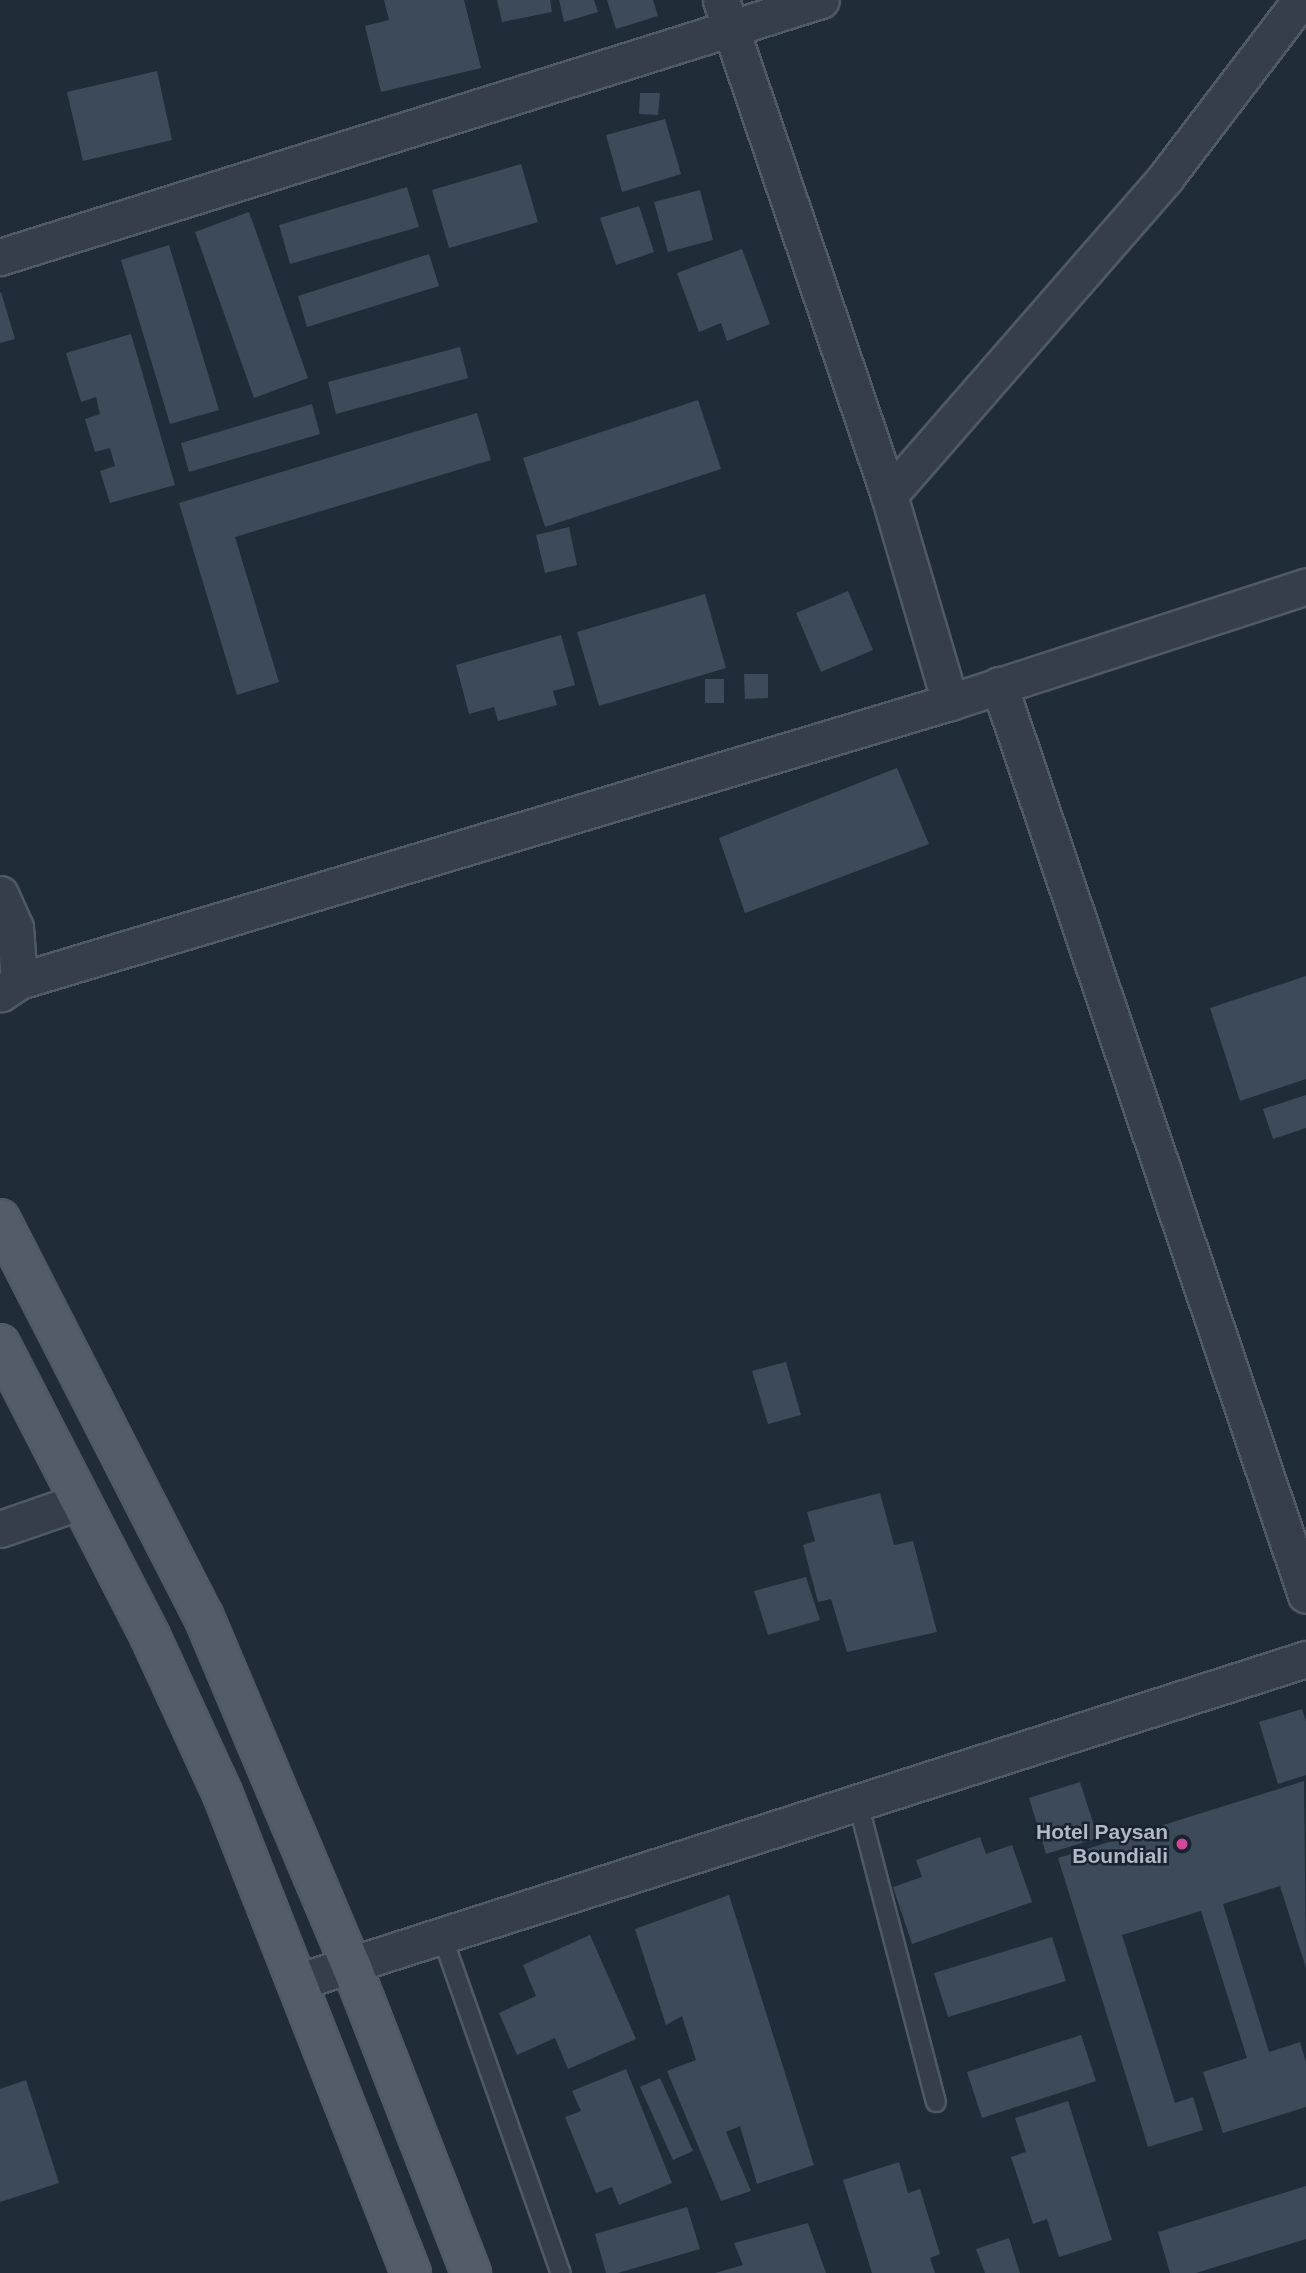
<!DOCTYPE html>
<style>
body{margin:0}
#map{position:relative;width:1306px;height:2273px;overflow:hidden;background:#212c39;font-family:Arial,sans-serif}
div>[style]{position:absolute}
.building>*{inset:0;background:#3d4a59}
.roads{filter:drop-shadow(2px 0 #505964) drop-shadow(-2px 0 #505964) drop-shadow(0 2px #505964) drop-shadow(0 -2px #505964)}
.lane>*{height:18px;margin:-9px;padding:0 9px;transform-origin:9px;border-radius:9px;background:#353e4a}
.street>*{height:35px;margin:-17.5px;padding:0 17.5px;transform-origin:17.5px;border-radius:17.5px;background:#353e4a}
.primary>*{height:38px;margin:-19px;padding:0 19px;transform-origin:19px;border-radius:19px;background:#535d6a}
.dots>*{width:19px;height:19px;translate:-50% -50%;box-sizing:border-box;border:4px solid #1a232e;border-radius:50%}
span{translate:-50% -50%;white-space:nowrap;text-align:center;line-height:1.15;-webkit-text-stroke:5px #1a232e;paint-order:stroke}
.poi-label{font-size:21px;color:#b0b9c6;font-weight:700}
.right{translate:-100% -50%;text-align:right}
</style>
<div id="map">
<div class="building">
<div style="clip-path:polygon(384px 0,464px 0,481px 68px,381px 92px,365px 26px,389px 20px)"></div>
<div style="clip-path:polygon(497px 0,550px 0,552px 12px,502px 22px)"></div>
<div style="clip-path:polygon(559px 0,594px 0,598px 12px,564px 22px)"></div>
<div style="clip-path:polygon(607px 0,653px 0,658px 16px,616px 29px)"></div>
<div style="clip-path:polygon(157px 71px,172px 140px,83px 161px,67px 92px)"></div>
<div style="clip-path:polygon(640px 93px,660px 93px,658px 115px,639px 114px)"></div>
<div style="clip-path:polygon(665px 119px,681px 174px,622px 192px,606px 135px)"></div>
<div style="clip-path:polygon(521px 164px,538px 222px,449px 248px,432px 190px)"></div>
<div style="clip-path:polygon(407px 187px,419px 227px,290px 264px,279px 225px)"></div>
<div style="clip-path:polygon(700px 190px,713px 240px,668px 252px,654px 202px)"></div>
<div style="clip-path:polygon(639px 206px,654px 252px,616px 265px,600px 218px)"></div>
<div style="clip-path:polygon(249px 212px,308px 378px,254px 398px,195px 232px)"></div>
<div style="clip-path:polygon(169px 245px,219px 410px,170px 424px,121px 260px)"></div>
<div style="clip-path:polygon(742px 249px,770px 324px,727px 341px,721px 323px,699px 332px,677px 273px)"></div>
<div style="clip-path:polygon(429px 254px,439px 286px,307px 327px,298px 296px)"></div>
<div style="clip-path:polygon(1px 292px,15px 339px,0 343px,0 293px)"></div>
<div style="clip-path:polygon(131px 334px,175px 485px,110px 503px,100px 471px,115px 466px,110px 448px,95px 452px,85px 419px,100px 414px,96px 397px,81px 402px,66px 353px)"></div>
<div style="clip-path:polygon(460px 347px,468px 378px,336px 414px,328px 382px)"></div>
<div style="clip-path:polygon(698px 400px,721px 469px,545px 527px,523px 458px)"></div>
<div style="clip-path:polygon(312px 404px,320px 434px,189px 472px,181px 443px)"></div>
<div style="clip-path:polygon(477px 413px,491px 460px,235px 537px,279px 682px,237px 695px,179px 503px)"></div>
<div style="clip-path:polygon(569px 527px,577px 565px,545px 573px,536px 535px)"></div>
<div style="clip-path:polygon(848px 591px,873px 650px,821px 672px,796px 613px)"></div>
<div style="clip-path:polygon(705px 594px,726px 668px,599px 706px,577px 632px)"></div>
<div style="clip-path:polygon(561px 635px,575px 685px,553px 691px,557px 705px,498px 721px,494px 707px,469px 714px,456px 665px)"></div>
<div style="clip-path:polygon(744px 674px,768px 674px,768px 698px,745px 699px)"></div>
<div style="clip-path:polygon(705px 679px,724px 679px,724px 703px,705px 703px)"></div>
<div style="clip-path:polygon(897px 768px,929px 844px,745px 913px,719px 838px)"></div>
<div style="clip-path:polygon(1306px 976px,1306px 1079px,1240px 1101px,1210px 1008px)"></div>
<div style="clip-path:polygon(1306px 1095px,1306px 1128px,1273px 1139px,1263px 1109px)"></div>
<div style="clip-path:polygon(786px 1362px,801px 1415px,768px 1424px,752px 1371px)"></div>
<div style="clip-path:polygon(880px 1493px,894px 1545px,913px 1541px,937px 1632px,847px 1652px,831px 1599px,818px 1602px,803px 1545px,815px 1541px,807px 1512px)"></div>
<div style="clip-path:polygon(806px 1577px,820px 1620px,768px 1635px,754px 1591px)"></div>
<div style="clip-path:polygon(1302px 1709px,1306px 1722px,1306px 1775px,1278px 1784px,1259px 1722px)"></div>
<div style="clip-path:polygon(1304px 1781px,1306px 1968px,1280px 1886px,1223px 1904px,1269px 2052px,1300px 2042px,1306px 2063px,1306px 2107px,1223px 2133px,1203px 2072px,1247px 2058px,1201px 1911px,1122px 1935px,1175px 2103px,1193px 2097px,1203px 2130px,1148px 2147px,1058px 1858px)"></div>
<div style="clip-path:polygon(1080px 1782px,1098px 1838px,1046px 1854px,1029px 1798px)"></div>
<div style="clip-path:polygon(980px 1837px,986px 1854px,1012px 1845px,1032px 1902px,912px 1944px,893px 1887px,922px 1877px,916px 1860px)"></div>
<div style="clip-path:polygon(729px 1895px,814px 2165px,757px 2184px,740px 2126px,726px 2132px,751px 2191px,721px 2201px,667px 2071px,696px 2060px,682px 2016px,666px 2025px,635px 1929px)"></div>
<div style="clip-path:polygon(590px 1935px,636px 2039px,568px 2069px,555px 2038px,517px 2055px,499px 2013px,536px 1996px,523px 1965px)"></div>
<div style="clip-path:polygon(1052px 1937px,1066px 1981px,948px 2017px,934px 1973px)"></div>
<div style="clip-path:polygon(1081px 2035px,1096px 2081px,982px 2118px,967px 2072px)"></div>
<div style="clip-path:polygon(626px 2069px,672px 2183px,619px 2205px,612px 2187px,596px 2193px,565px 2117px,581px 2111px,572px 2091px)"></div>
<div style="clip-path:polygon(660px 2078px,693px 2151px,673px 2160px,640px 2087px)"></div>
<div style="clip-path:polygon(26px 2080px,59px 2183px,0 2202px,0 2089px)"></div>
<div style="clip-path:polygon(1068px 2101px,1112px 2240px,1059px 2257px,1047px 2219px,1033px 2224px,1011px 2157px,1026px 2152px,1015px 2118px)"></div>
<div style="clip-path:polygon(899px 2162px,908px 2193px,920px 2189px,940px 2254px,930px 2258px,935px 2273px,872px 2273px,843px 2180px)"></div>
<div style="clip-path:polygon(1306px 2186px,1306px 2239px,1196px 2273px,1170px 2273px,1158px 2232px)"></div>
<div style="clip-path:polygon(687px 2207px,700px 2249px,618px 2273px,606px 2273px,595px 2234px)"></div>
<div style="clip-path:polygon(808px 2223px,826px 2273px,715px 2273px,743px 2265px,734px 2243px)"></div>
<div style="clip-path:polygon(1009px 2238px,1020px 2273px,985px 2273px,976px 2249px)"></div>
</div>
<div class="roads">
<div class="lane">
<div style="left:858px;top:1803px;width:309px;rotate:75.4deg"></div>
<div style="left:442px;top:1936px;width:357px;rotate:70.6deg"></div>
</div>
<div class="street">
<div style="left:721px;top:0;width:523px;rotate:71.25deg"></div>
<div style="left:889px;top:495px;width:216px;rotate:73.6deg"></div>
<div style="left:0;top:257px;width:860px;rotate:-17.38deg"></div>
<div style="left:889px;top:495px;width:422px;rotate:-48.9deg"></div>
<div style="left:1166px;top:177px;width:223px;rotate:-52.7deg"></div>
<div style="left:999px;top:685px;width:960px;rotate:71.36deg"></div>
<div style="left:0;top:894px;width:36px;rotate:66deg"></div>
<div style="left:15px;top:927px;width:54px;rotate:85.8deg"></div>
<div style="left:19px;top:981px;width:22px;rotate:146deg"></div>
<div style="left:19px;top:981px;width:972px;rotate:-16.68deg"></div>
<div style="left:950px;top:702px;width:374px;rotate:-18deg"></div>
<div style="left:0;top:1529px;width:86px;rotate:-19.1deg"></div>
<div style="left:297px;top:1982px;width:1059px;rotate:-17.75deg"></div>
</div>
<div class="primary">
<div style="left:0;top:1219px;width:445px;rotate:62.9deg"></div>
<div style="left:203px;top:1615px;width:380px;rotate:67.1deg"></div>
<div style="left:351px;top:1965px;width:331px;rotate:68.7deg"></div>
<div style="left:0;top:1344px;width:328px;rotate:62.8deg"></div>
<div style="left:150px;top:1636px;width:175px;rotate:65.3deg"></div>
<div style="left:223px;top:1795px;width:514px;rotate:68.53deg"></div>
</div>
</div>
<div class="dots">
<div style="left:1182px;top:1844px;background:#d1479c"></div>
</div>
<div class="poi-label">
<span class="right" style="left:1168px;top:1844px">Hotel Paysan<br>Boundiali</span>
</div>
</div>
